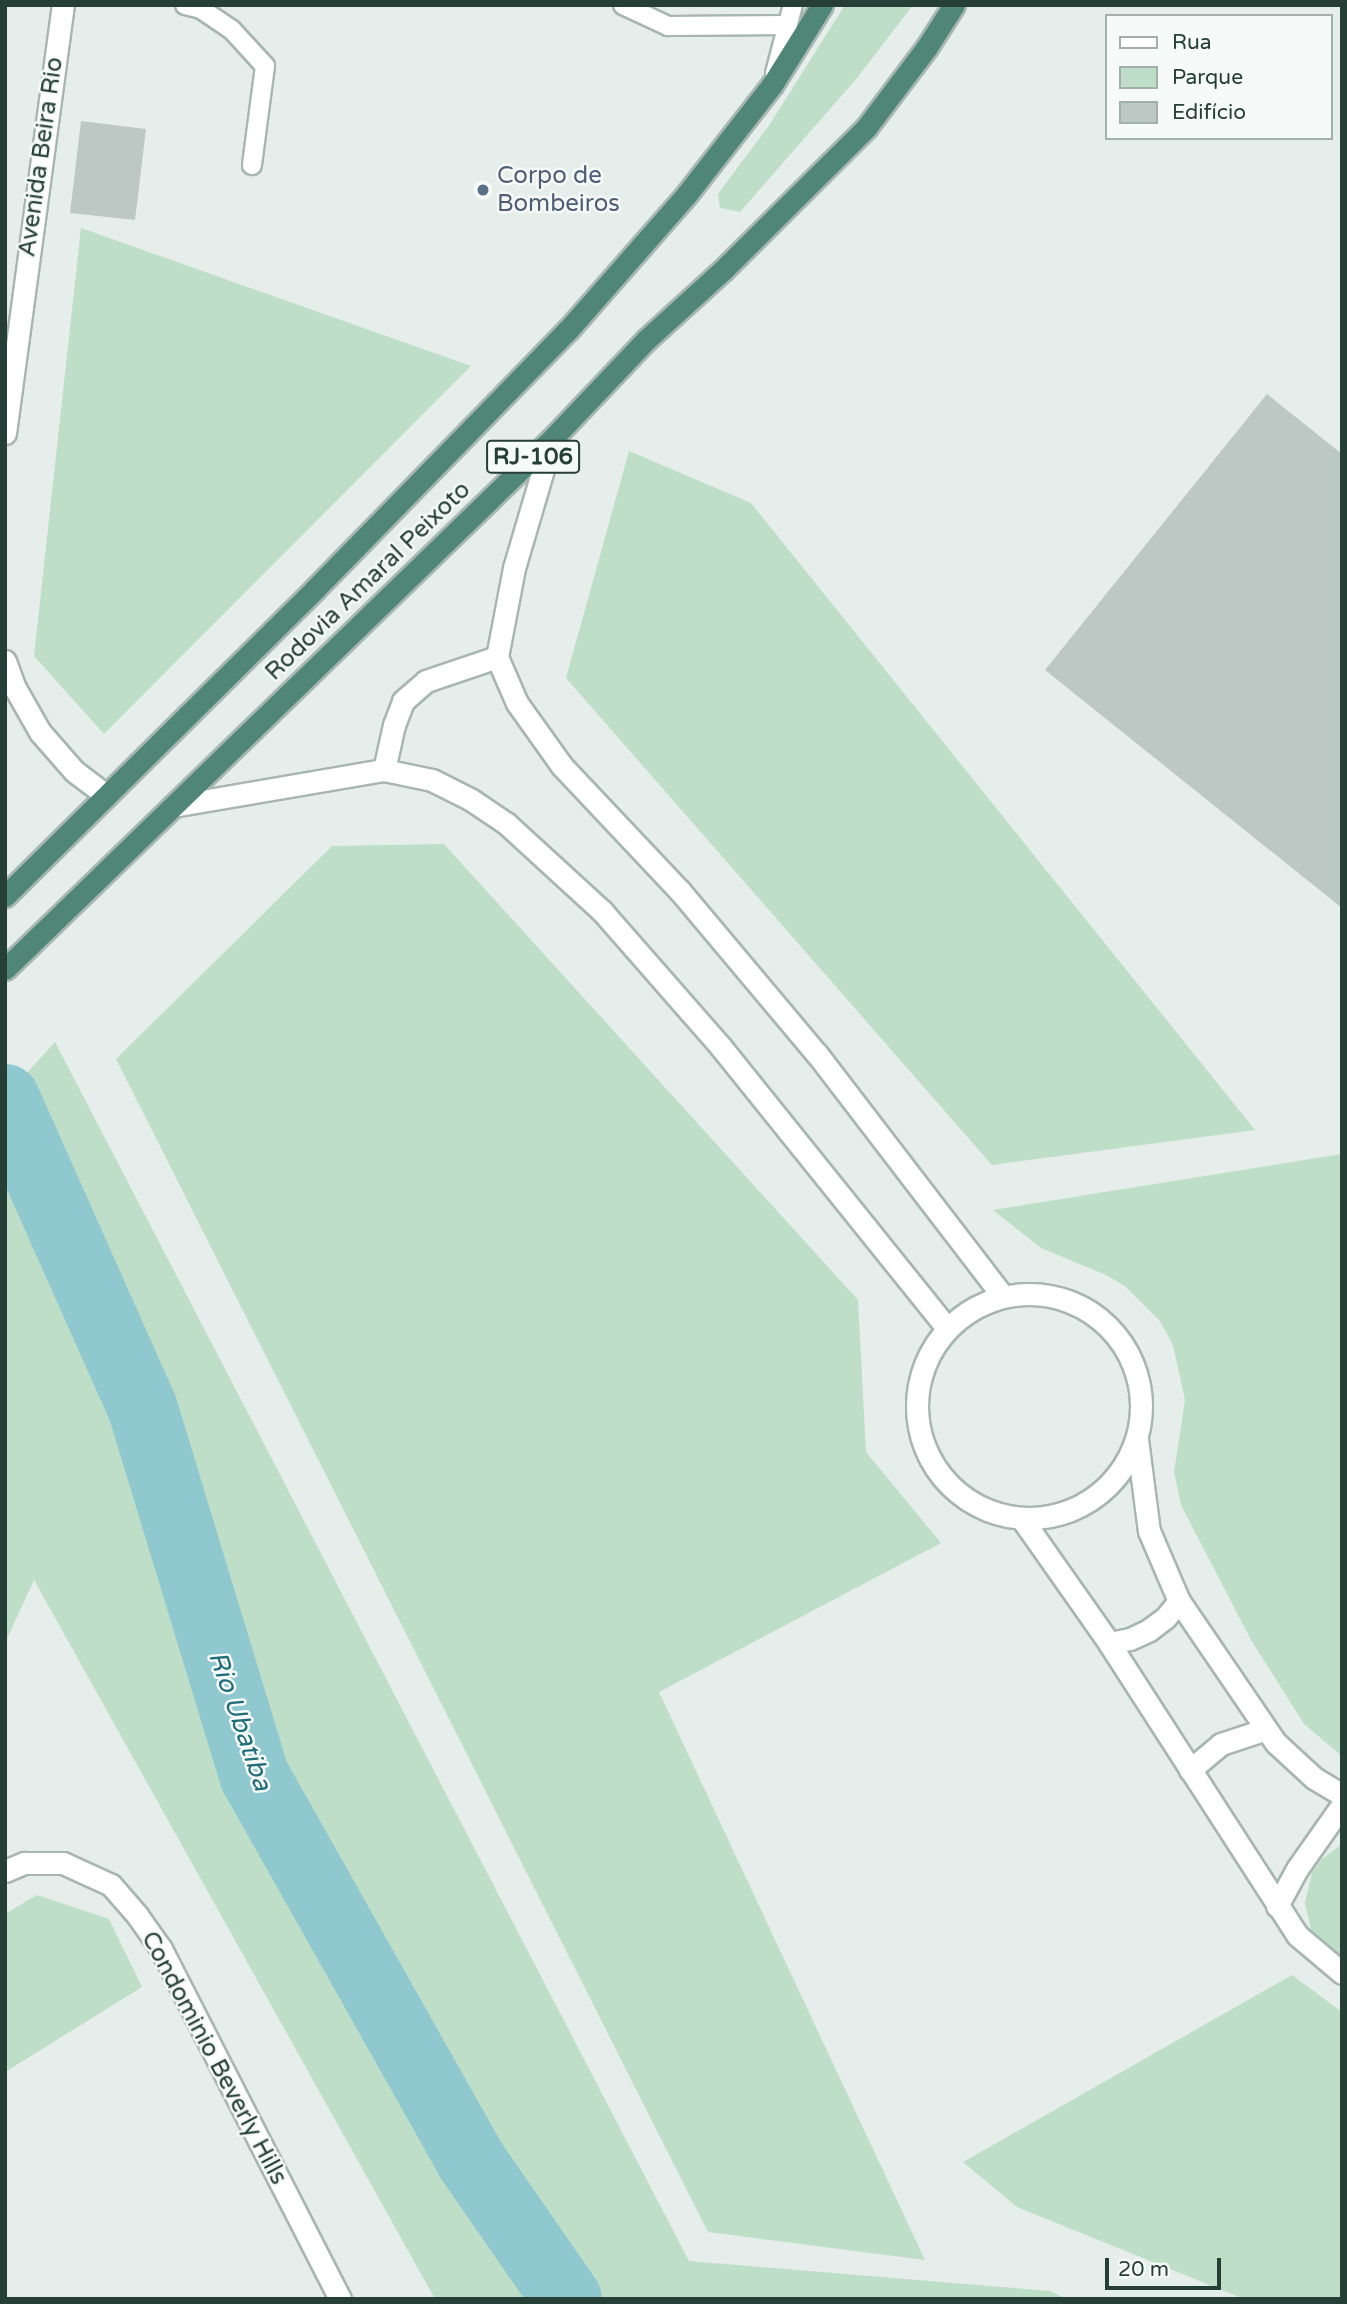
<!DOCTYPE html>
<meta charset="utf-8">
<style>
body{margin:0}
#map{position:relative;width:1347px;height:2304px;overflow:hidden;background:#e5eeea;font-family:"Varela Round",sans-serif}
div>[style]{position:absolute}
.green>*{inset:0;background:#bfdec7}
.river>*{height:70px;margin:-35px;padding:0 35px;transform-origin:35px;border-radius:35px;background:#90c8d0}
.building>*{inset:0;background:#bbc8c3}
.roads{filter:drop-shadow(2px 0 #a8b6b1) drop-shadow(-2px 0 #a8b6b1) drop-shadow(0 2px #a8b6b1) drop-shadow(0 -2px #a8b6b1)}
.service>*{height:18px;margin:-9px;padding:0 9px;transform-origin:9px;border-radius:9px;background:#fff}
.minor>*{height:21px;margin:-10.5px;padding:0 10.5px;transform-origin:10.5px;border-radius:10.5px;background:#fff}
.minor>.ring{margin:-10.5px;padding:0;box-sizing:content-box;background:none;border:21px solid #fff;border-radius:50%}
.trunk>*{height:21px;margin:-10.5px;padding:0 10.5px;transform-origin:10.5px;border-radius:10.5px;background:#4f8678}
.dots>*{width:19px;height:19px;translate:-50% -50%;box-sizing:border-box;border:4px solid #f6faf8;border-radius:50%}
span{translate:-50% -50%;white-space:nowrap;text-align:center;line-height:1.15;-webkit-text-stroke:5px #f6faf8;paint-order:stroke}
.shield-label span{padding:2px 5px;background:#f6faf8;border:2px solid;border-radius:5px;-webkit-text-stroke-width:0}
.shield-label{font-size:23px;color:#253f37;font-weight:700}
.street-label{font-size:24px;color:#253f37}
.service-label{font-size:24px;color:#4e5e75}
.left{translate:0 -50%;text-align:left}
.water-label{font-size:26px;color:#216d79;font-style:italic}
.frame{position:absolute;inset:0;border:7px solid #253f37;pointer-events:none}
.legend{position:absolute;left:1105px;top:14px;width:228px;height:126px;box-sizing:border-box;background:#f6faf8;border:2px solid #a2afab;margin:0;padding:9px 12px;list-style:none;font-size:21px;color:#253f37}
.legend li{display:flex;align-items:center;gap:14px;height:35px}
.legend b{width:35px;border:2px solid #a2afab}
.scale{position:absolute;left:1105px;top:2258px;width:116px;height:32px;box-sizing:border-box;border:4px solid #253f37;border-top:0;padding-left:9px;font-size:21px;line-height:24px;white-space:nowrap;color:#253f37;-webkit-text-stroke:5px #f6faf8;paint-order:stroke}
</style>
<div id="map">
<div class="green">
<div style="clip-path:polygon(845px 5px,913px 5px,857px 78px,740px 212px,720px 208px,718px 194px,768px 127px)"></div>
<div style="clip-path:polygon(81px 228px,471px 366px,104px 734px,34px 656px)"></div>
<div style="clip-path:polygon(629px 451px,751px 503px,1255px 1130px,992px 1165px,566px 678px)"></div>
<div style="clip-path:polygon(444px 844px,858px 1300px,866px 1452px,941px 1543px,659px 1692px,925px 2260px,708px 2232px,116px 1059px,332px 846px)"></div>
<div style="clip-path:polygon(55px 1042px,689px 2261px,1050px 2291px,1067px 2299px,435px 2299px,34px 1580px,5px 1643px,5px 1097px)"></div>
<div style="clip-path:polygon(1342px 1154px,1342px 1756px,1304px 1724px,1251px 1640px,1181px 1505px,1174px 1472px,1185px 1400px,1173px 1345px,1160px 1321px,1126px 1287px,1106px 1275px,1041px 1248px,993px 1210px)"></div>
<div style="clip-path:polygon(1342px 1844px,1342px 1963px,1312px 1934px,1305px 1903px,1312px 1872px,1322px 1859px)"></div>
<div style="clip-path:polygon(37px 1895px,109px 1919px,142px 1987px,5px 2072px,5px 1914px)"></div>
<div style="clip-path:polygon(1292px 1975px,1342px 2012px,1342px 2299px,1244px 2299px,1017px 2207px,963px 2162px)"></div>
</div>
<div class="river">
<div style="left:5px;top:1099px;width:336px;rotate:66deg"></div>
<div style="left:142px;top:1406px;width:386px;rotate:73.1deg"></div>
<div style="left:254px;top:1775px;width:441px;rotate:60.6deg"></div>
<div style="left:470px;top:2159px;width:170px;rotate:55.3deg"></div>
</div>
<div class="building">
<div style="clip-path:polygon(81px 121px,146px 129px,135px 220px,70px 213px)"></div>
<div style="clip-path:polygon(1267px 394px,1342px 454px,1342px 908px,1045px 670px)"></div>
</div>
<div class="roads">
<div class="service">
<div style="left:185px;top:5px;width:16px;rotate:14deg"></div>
<div style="left:201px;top:9px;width:37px;rotate:34deg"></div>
<div style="left:232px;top:30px;width:49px;rotate:47.5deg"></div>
<div style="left:265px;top:66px;width:100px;rotate:97.5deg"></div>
<div style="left:623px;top:5px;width:50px;rotate:25deg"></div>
<div style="left:668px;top:26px;width:120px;rotate:-0.5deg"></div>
<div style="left:775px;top:73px;width:70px;rotate:-75.2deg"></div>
</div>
<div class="minor">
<div style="left:5px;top:433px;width:432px;rotate:-82.3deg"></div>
<div style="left:552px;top:439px;width:134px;rotate:106.4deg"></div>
<div style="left:514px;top:568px;width:91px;rotate:100.8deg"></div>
<div style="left:497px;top:657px;width:50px;rotate:66.5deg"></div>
<div style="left:517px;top:703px;width:77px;rotate:54.5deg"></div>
<div style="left:562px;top:766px;width:172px;rotate:46.7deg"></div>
<div style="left:680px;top:891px;width:213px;rotate:50deg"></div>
<div style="left:817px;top:1054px;width:305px;rotate:52.5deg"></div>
<div style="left:5px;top:661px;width:29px;rotate:70deg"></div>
<div style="left:15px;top:688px;width:51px;rotate:60.4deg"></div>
<div style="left:40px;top:732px;width:52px;rotate:48.9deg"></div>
<div style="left:74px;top:771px;width:40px;rotate:37deg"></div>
<div style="left:384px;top:770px;width:46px;rotate:-77.5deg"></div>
<div style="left:394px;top:725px;width:26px;rotate:-69deg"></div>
<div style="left:403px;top:701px;width:30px;rotate:-41deg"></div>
<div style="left:426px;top:681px;width:75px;rotate:-18.7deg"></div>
<div style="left:173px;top:806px;width:214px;rotate:-9.7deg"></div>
<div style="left:384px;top:770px;width:49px;rotate:11.8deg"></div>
<div style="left:432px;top:780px;width:42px;rotate:26.6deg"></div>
<div style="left:470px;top:799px;width:45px;rotate:34deg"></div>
<div style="left:507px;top:824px;width:129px;rotate:42.5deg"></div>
<div style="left:602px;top:911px;width:181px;rotate:48.8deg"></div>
<div style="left:721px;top:1047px;width:361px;rotate:51.2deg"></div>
<div class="ring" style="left:917px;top:1294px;width:203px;height:203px"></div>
<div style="left:1137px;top:1439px;width:93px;rotate:82.6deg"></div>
<div style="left:1149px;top:1531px;width:76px;rotate:66.8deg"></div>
<div style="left:1179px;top:1601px;width:172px;rotate:55.7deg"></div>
<div style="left:1276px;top:1743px;width:52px;rotate:42.6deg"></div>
<div style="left:1314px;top:1778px;width:33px;rotate:31deg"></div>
<div style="left:1022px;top:1519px;width:151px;rotate:54.9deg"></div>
<div style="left:1109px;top:1643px;width:347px;rotate:57.2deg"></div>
<div style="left:1297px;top:1935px;width:59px;rotate:40.2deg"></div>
<div style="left:1109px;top:1643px;width:21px;rotate:-11deg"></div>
<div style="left:1130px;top:1639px;width:21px;rotate:-25deg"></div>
<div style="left:1149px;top:1630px;width:21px;rotate:-37deg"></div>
<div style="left:1166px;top:1617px;width:21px;rotate:-51deg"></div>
<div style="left:1190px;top:1770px;width:40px;rotate:-40deg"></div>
<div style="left:1221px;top:1744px;width:47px;rotate:-18.4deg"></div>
<div style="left:5px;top:1871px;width:21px;rotate:-23deg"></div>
<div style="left:24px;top:1863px;width:39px"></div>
<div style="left:63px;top:1863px;width:53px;rotate:24.6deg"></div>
<div style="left:111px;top:1885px;width:40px;rotate:49deg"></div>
<div style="left:137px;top:1915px;width:42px;rotate:54.8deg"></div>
<div style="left:161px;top:1949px;width:393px;rotate:62.9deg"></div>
<div style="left:1277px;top:1906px;width:42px;rotate:-61.6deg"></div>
<div style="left:1297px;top:1869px;width:78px;rotate:-54.9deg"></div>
</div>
<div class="trunk">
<div style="left:5px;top:896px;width:435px;rotate:-44.7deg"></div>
<div style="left:314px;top:590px;width:363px;rotate:-45.7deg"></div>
<div style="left:568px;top:330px;width:181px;rotate:-48.8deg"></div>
<div style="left:687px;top:194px;width:138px;rotate:-52.1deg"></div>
<div style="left:772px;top:85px;width:94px;rotate:-58deg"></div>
<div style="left:5px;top:969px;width:762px;rotate:-44.1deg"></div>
<div style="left:552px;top:439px;width:137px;rotate:-46.5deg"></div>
<div style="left:646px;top:340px;width:104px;rotate:-42.3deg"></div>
<div style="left:723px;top:270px;width:202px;rotate:-44.8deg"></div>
<div style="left:866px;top:128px;width:101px;rotate:-53deg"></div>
<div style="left:927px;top:47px;width:50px;rotate:-57.3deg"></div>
</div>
</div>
<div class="dots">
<div style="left:483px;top:190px;background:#5c6f8a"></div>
</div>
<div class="shield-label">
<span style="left:533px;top:457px">RJ-106</span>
</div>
<div class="street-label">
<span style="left:41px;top:157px;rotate:-82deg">Avenida Beira Rio</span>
<span style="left:368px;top:581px;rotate:-44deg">Rodovia Amaral Peixoto</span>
<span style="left:214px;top:2058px;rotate:62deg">Condominio Beverly Hills</span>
</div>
<div class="service-label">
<span class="left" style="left:497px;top:190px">Corpo de<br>Bombeiros</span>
</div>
<div class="water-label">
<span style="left:240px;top:1721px;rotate:71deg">Rio Ubatiba</span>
</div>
<div class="frame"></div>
<ul class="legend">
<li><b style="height:9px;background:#fff"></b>Rua</li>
<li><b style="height:19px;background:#bfdec7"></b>Parque</li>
<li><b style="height:19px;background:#bbc8c3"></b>Edifício</li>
</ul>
<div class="scale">20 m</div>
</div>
